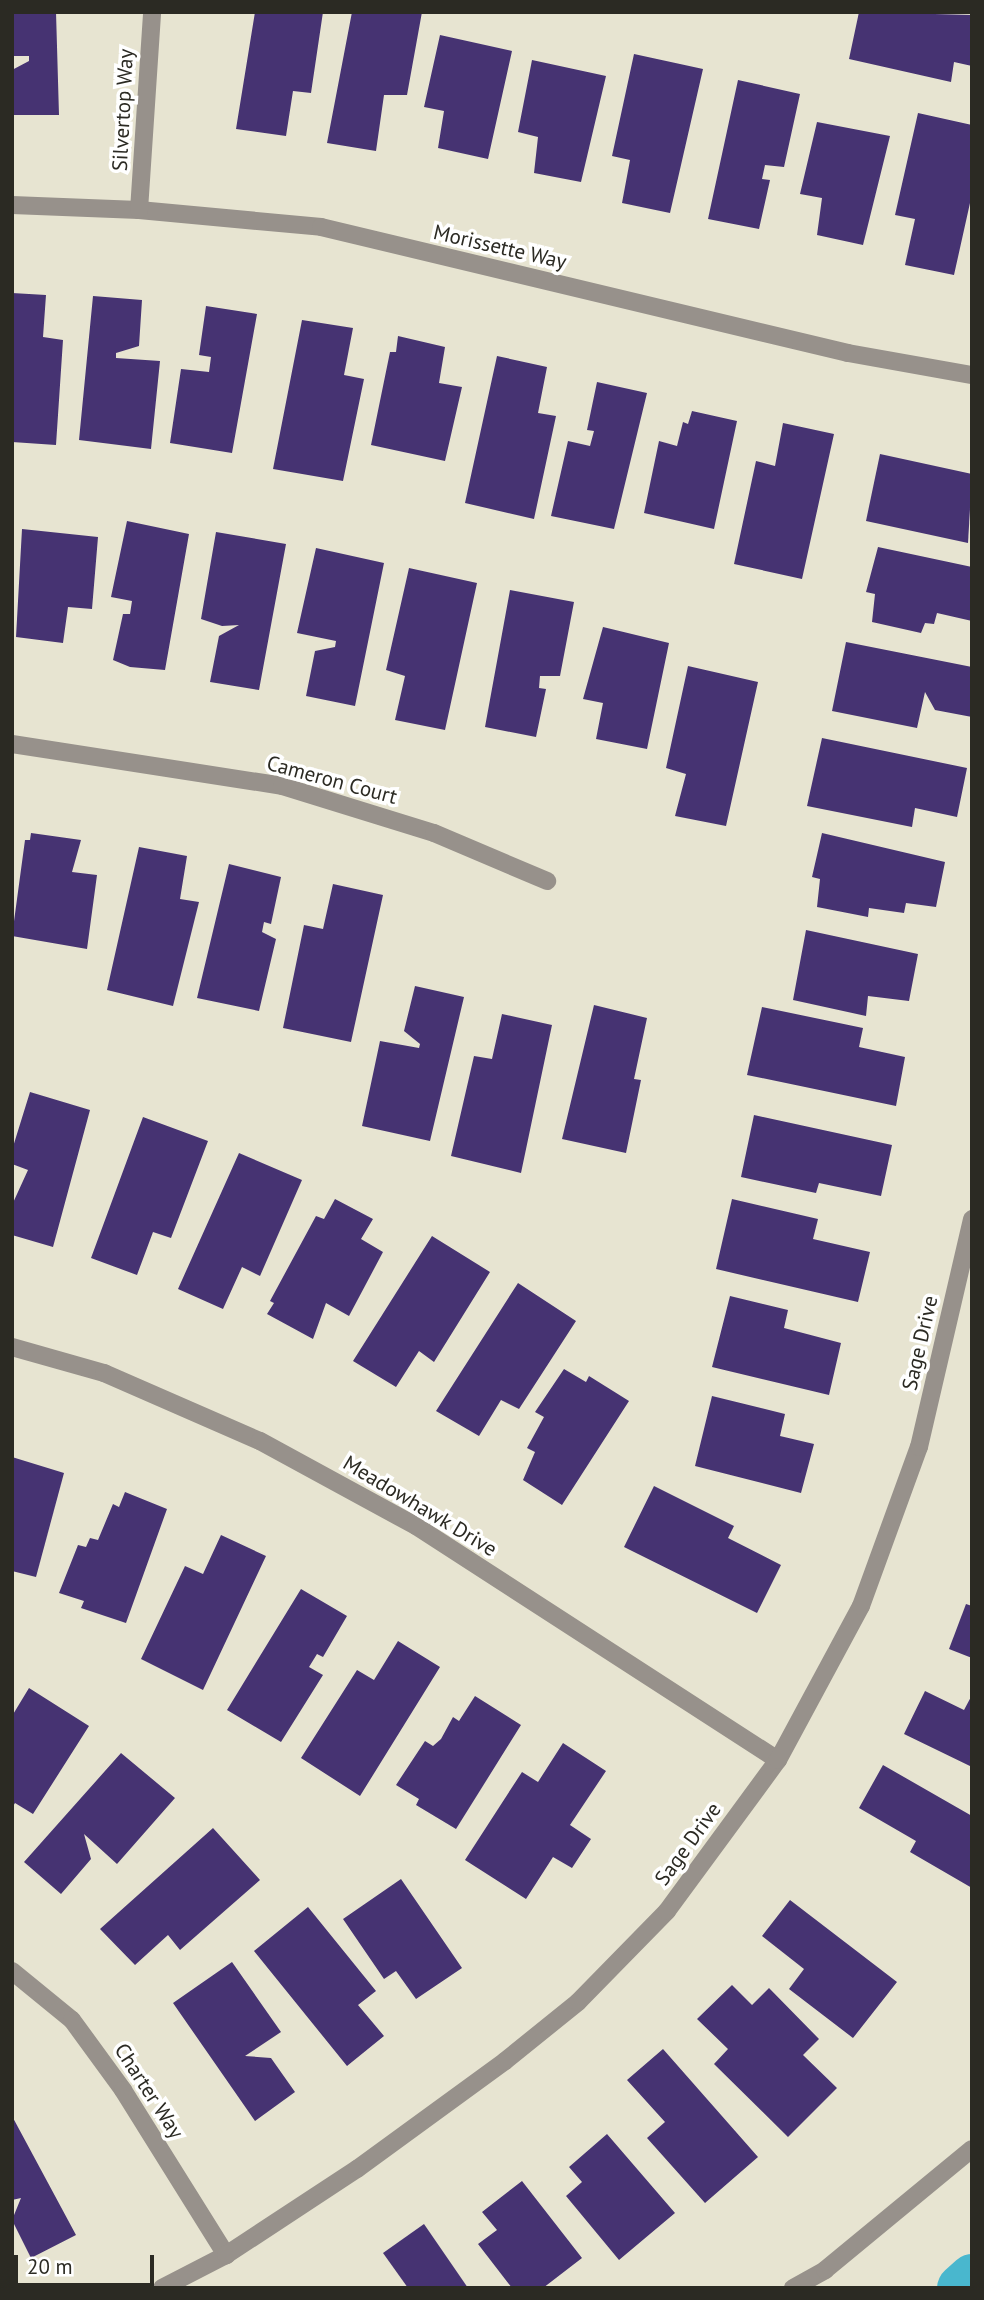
<!DOCTYPE html>
<style>
body{margin:0}
#map{position:relative;width:984px;height:2300px;overflow:hidden;background:#e7e4d1;font-family:"PT Sans",sans-serif}
div>[style]{position:absolute}
.canal>*{height:49px;margin:-24.5px;padding:0 24.5px;transform-origin:24.5px;border-radius:24.5px;background:#49b7ce}
.building>*{inset:0;background:#463372}
.lane>*{height:18px;margin:-9px;padding:0 9px;transform-origin:9px;border-radius:9px;background:#97918b}
.street>*{height:18px;margin:-9px;padding:0 9px;transform-origin:9px;border-radius:9px;background:#97918b}
span{translate:-50% -50%;white-space:nowrap;text-align:center;line-height:1.15;-webkit-text-stroke:7px #fff;paint-order:stroke}
.street-label{font-size:21px;color:#2b2a23}
.frame{position:absolute;inset:0;border:14px solid #2b2a23;pointer-events:none}
.scale{position:absolute;left:14px;top:2255px;width:140px;height:32px;box-sizing:border-box;border:4px solid #2b2a23;border-top:0;padding-left:9px;font-size:21px;line-height:24px;white-space:nowrap;color:#2b2a23;-webkit-text-stroke:5px #fff;paint-order:stroke}
</style>
<div id="map">
<div class="canal">
<div style="left:961px;top:2288px;width:15px;rotate:-42deg"></div>
</div>
<div class="building">
<div style="clip-path:polygon(12px 12px,56px 12px,59px 115px,12px 115px,12px 70px,29px 61px,29px 56px,12px 56px)"></div>
<div style="clip-path:polygon(255px 12px,323px 12px,311px 93px,293px 91px,286px 136px,236px 129px)"></div>
<div style="clip-path:polygon(352px 12px,422px 12px,407px 95px,384px 95px,376px 151px,327px 143px)"></div>
<div style="clip-path:polygon(859px 12px,972px 15px,972px 66px,954px 62px,951px 82px,849px 59px)"></div>
<div style="clip-path:polygon(440px 35px,512px 51px,488px 159px,438px 148px,444px 111px,424px 107px)"></div>
<div style="clip-path:polygon(634px 54px,703px 69px,670px 213px,622px 203px,630px 160px,612px 156px)"></div>
<div style="clip-path:polygon(532px 60px,606px 76px,581px 182px,534px 173px,538px 137px,518px 132px)"></div>
<div style="clip-path:polygon(738px 80px,800px 94px,784px 167px,765px 165px,762px 179px,770px 180px,759px 229px,708px 219px)"></div>
<div style="clip-path:polygon(918px 113px,972px 125px,972px 194px,954px 275px,905px 265px,915px 219px,895px 215px)"></div>
<div style="clip-path:polygon(817px 122px,890px 136px,863px 245px,817px 235px,822px 198px,800px 194px)"></div>
<div style="clip-path:polygon(12px 293px,46px 295px,43px 337px,63px 340px,56px 445px,12px 442px)"></div>
<div style="clip-path:polygon(93px 296px,142px 300px,139px 346px,116px 353px,116px 358px,160px 361px,151px 449px,79px 440px)"></div>
<div style="clip-path:polygon(206px 306px,257px 314px,232px 453px,170px 443px,181px 369px,209px 372px,211px 357px,199px 355px)"></div>
<div style="clip-path:polygon(302px 320px,353px 328px,344px 375px,364px 379px,343px 481px,273px 469px)"></div>
<div style="clip-path:polygon(398px 336px,445px 347px,439px 383px,462px 387px,445px 461px,371px 445px,390px 352px,396px 352px)"></div>
<div style="clip-path:polygon(497px 356px,547px 367px,538px 413px,556px 416px,534px 519px,465px 503px)"></div>
<div style="clip-path:polygon(597px 382px,647px 393px,614px 529px,551px 516px,568px 441px,590px 446px,594px 431px,587px 430px)"></div>
<div style="clip-path:polygon(692px 411px,737px 421px,714px 529px,644px 513px,659px 441px,677px 446px,683px 422px,688px 424px)"></div>
<div style="clip-path:polygon(783px 423px,834px 434px,802px 579px,734px 564px,756px 461px,775px 466px)"></div>
<div style="clip-path:polygon(880px 454px,972px 474px,968px 543px,866px 521px)"></div>
<div style="clip-path:polygon(127px 521px,189px 534px,165px 670px,130px 667px,113px 660px,123px 614px,130px 614px,132px 601px,111px 597px)"></div>
<div style="clip-path:polygon(22px 529px,98px 537px,92px 609px,68px 607px,63px 643px,16px 637px)"></div>
<div style="clip-path:polygon(216px 532px,286px 544px,259px 690px,210px 682px,219px 636px,239px 625px,222px 626px,201px 619px)"></div>
<div style="clip-path:polygon(878px 547px,972px 567px,972px 621px,937px 613px,934px 624px,925px 623px,921px 633px,872px 622px,875px 594px,866px 592px)"></div>
<div style="clip-path:polygon(316px 548px,384px 563px,355px 706px,306px 696px,315px 651px,335px 647px,336px 641px,297px 633px)"></div>
<div style="clip-path:polygon(409px 568px,477px 583px,445px 730px,395px 720px,405px 676px,386px 670px)"></div>
<div style="clip-path:polygon(510px 590px,574px 602px,560px 676px,540px 676px,539px 688px,546px 689px,536px 737px,485px 727px)"></div>
<div style="clip-path:polygon(603px 627px,669px 643px,647px 749px,596px 739px,603px 703px,583px 699px)"></div>
<div style="clip-path:polygon(846px 642px,972px 667px,972px 717px,935px 710px,925px 692px,917px 728px,832px 711px)"></div>
<div style="clip-path:polygon(688px 666px,758px 682px,726px 826px,675px 816px,686px 774px,666px 768px)"></div>
<div style="clip-path:polygon(822px 738px,967px 768px,957px 817px,915px 808px,912px 827px,807px 806px)"></div>
<div style="clip-path:polygon(31px 833px,81px 840px,72px 872px,97px 875px,87px 949px,12px 936px,25px 840px,30px 840px)"></div>
<div style="clip-path:polygon(822px 833px,945px 862px,936px 907px,906px 903px,904px 913px,869px 908px,868px 917px,817px 907px,820px 879px,812px 877px)"></div>
<div style="clip-path:polygon(139px 847px,187px 856px,180px 899px,199px 902px,173px 1006px,107px 990px)"></div>
<div style="clip-path:polygon(229px 864px,281px 877px,271px 924px,264px 922px,262px 932px,276px 939px,259px 1011px,197px 998px)"></div>
<div style="clip-path:polygon(333px 884px,383px 895px,351px 1042px,283px 1028px,304px 925px,323px 929px)"></div>
<div style="clip-path:polygon(806px 930px,918px 954px,909px 1001px,868px 996px,866px 1016px,793px 1000px)"></div>
<div style="clip-path:polygon(415px 986px,464px 997px,430px 1141px,362px 1126px,380px 1041px,419px 1048px,420px 1044px,404px 1031px)"></div>
<div style="clip-path:polygon(594px 1005px,647px 1018px,634px 1079px,641px 1080px,626px 1153px,562px 1139px)"></div>
<div style="clip-path:polygon(762px 1007px,863px 1028px,859px 1047px,905px 1057px,896px 1106px,747px 1075px)"></div>
<div style="clip-path:polygon(502px 1014px,552px 1025px,521px 1173px,451px 1156px,474px 1056px,492px 1059px)"></div>
<div style="clip-path:polygon(30px 1092px,90px 1110px,53px 1247px,12px 1235px,12px 1205px,28px 1170px,12px 1164px,12px 1150px)"></div>
<div style="clip-path:polygon(754px 1115px,892px 1145px,881px 1196px,819px 1183px,816px 1193px,741px 1177px)"></div>
<div style="clip-path:polygon(143px 1117px,208px 1141px,171px 1238px,153px 1232px,137px 1275px,91px 1258px)"></div>
<div style="clip-path:polygon(239px 1153px,302px 1180px,260px 1276px,242px 1267px,223px 1309px,178px 1289px)"></div>
<div style="clip-path:polygon(335px 1199px,373px 1219px,361px 1239px,383px 1252px,349px 1316px,326px 1303px,313px 1339px,267px 1314px,274px 1303px,270px 1301px,316px 1216px,324px 1219px)"></div>
<div style="clip-path:polygon(732px 1199px,818px 1219px,813px 1239px,870px 1252px,858px 1302px,716px 1269px)"></div>
<div style="clip-path:polygon(432px 1236px,490px 1272px,434px 1362px,419px 1351px,396px 1387px,353px 1361px)"></div>
<div style="clip-path:polygon(518px 1283px,576px 1321px,519px 1409px,501px 1400px,479px 1436px,436px 1411px)"></div>
<div style="clip-path:polygon(730px 1296px,788px 1310px,784px 1328px,841px 1343px,829px 1395px,712px 1367px)"></div>
<div style="clip-path:polygon(564px 1369px,586px 1382px,589px 1376px,629px 1401px,562px 1505px,523px 1480px,535px 1452px,527px 1448px,544px 1417px,535px 1412px)"></div>
<div style="clip-path:polygon(712px 1396px,785px 1414px,780px 1436px,814px 1444px,801px 1493px,695px 1466px)"></div>
<div style="clip-path:polygon(12px 1457px,64px 1473px,36px 1577px,12px 1571px)"></div>
<div style="clip-path:polygon(654px 1486px,734px 1526px,728px 1538px,781px 1565px,757px 1613px,624px 1547px)"></div>
<div style="clip-path:polygon(125px 1492px,167px 1509px,126px 1623px,81px 1608px,84px 1601px,59px 1593px,78px 1545px,86px 1547px,90px 1538px,98px 1540px,113px 1504px,119px 1507px)"></div>
<div style="clip-path:polygon(221px 1535px,266px 1556px,203px 1690px,141px 1659px,185px 1566px,203px 1574px)"></div>
<div style="clip-path:polygon(301px 1589px,347px 1616px,323px 1657px,317px 1654px,309px 1667px,323px 1675px,281px 1742px,227px 1710px)"></div>
<div style="clip-path:polygon(966px 1604px,972px 1606px,972px 1658px,949px 1649px)"></div>
<div style="clip-path:polygon(398px 1641px,440px 1667px,360px 1796px,301px 1758px,357px 1670px,374px 1680px)"></div>
<div style="clip-path:polygon(29px 1688px,89px 1726px,33px 1814px,15px 1803px,12px 1808px,12px 1716px)"></div>
<div style="clip-path:polygon(925px 1691px,964px 1710px,972px 1695px,972px 1767px,904px 1734px)"></div>
<div style="clip-path:polygon(475px 1696px,521px 1725px,456px 1829px,416px 1805px,419px 1799px,396px 1785px,425px 1741px,433px 1746px,441px 1739px,453px 1717px,459px 1721px)"></div>
<div style="clip-path:polygon(563px 1743px,606px 1771px,570px 1825px,591px 1839px,572px 1868px,553px 1857px,526px 1899px,465px 1860px,522px 1772px,538px 1782px)"></div>
<div style="clip-path:polygon(121px 1753px,175px 1798px,117px 1864px,84px 1834px,91px 1859px,61px 1894px,24px 1862px)"></div>
<div style="clip-path:polygon(883px 1765px,972px 1816px,972px 1888px,910px 1852px,916px 1841px,859px 1808px)"></div>
<div style="clip-path:polygon(213px 1828px,260px 1880px,180px 1950px,168px 1935px,135px 1965px,100px 1929px)"></div>
<div style="clip-path:polygon(401px 1879px,462px 1968px,416px 1999px,396px 1971px,384px 1979px,343px 1919px)"></div>
<div style="clip-path:polygon(790px 1900px,897px 1982px,853px 2038px,789px 1989px,804px 1969px,762px 1936px)"></div>
<div style="clip-path:polygon(308px 1907px,376px 1991px,358px 2005px,384px 2036px,347px 2066px,254px 1951px)"></div>
<div style="clip-path:polygon(232px 1962px,281px 2032px,245px 2056px,271px 2058px,295px 2092px,255px 2121px,173px 2003px)"></div>
<div style="clip-path:polygon(732px 1985px,752px 2005px,769px 1988px,819px 2039px,803px 2055px,837px 2088px,788px 2137px,714px 2064px,728px 2049px,697px 2019px)"></div>
<div style="clip-path:polygon(663px 2049px,758px 2157px,705px 2203px,647px 2138px,665px 2122px,627px 2080px)"></div>
<div style="clip-path:polygon(12px 2116px,76px 2235px,31px 2258px,12px 2220px,21px 2198px,12px 2200px)"></div>
<div style="clip-path:polygon(607px 2134px,675px 2213px,619px 2260px,566px 2196px,582px 2182px,569px 2167px)"></div>
<div style="clip-path:polygon(522px 2181px,582px 2258px,543px 2288px,512px 2288px,478px 2244px,497px 2230px,482px 2212px)"></div>
<div style="clip-path:polygon(424px 2224px,468px 2288px,408px 2288px,383px 2253px)"></div>
</div>
<div class="lane">
<div style="left:793px;top:2288px;width:37px;rotate:-29deg"></div>
<div style="left:825px;top:2270px;width:190px;rotate:-39.5deg"></div>
</div>
<div class="street">
<div style="left:12px;top:205px;width:127px;rotate:2.3deg"></div>
<div style="left:139px;top:210px;width:183px;rotate:5.3deg"></div>
<div style="left:321px;top:227px;width:542px;rotate:13.45deg"></div>
<div style="left:848px;top:353px;width:126px;rotate:10.1deg"></div>
<div style="left:139px;top:210px;width:198px;rotate:-86.2deg"></div>
<div style="left:12px;top:744px;width:273px;rotate:8.8deg"></div>
<div style="left:282px;top:786px;width:159px;rotate:17.2deg"></div>
<div style="left:434px;top:833px;width:123px;rotate:23deg"></div>
<div style="left:12px;top:1347px;width:96px;rotate:15.8deg"></div>
<div style="left:104px;top:1373px;width:170px;rotate:23.6deg"></div>
<div style="left:260px;top:1441px;width:178px;rotate:28.6deg"></div>
<div style="left:416px;top:1526px;width:431px;rotate:32.9deg"></div>
<div style="left:12px;top:1971px;width:77px;rotate:39.2deg"></div>
<div style="left:72px;top:2020px;width:87px;rotate:53.9deg"></div>
<div style="left:123px;top:2090px;width:195px;rotate:58deg"></div>
<div style="left:162px;top:2288px;width:72px;rotate:-27.3deg"></div>
<div style="left:226px;top:2255px;width:157px;rotate:-33.3deg"></div>
<div style="left:357px;top:2169px;width:183px;rotate:-36.1deg"></div>
<div style="left:505px;top:2061px;width:94px;rotate:-38.9deg"></div>
<div style="left:578px;top:2002px;width:127px;rotate:-45.6deg"></div>
<div style="left:667px;top:1911px;width:187px;rotate:-53.7deg"></div>
<div style="left:778px;top:1760px;width:175px;rotate:-61.7deg"></div>
<div style="left:861px;top:1606px;width:169px;rotate:-70deg"></div>
<div style="left:919px;top:1447px;width:234px;rotate:-76.9deg"></div>
</div>
<div class="street-label">
<span style="left:123px;top:110px;rotate:-87deg">Silvertop Way</span>
<span style="left:500px;top:247px;rotate:13deg">Morissette Way</span>
<span style="left:332px;top:780px;rotate:15deg">Cameron Court</span>
<span style="left:920px;top:1343px;rotate:-77deg">Sage Drive</span>
<span style="left:420px;top:1506px;rotate:31deg">Meadowhawk Drive</span>
<span style="left:688px;top:1844px;rotate:-54deg">Sage Drive</span>
<span style="left:149px;top:2091px;rotate:57deg">Charter Way</span>
</div>
<div class="frame"></div>
<div class="scale">20 m</div>
</div>
